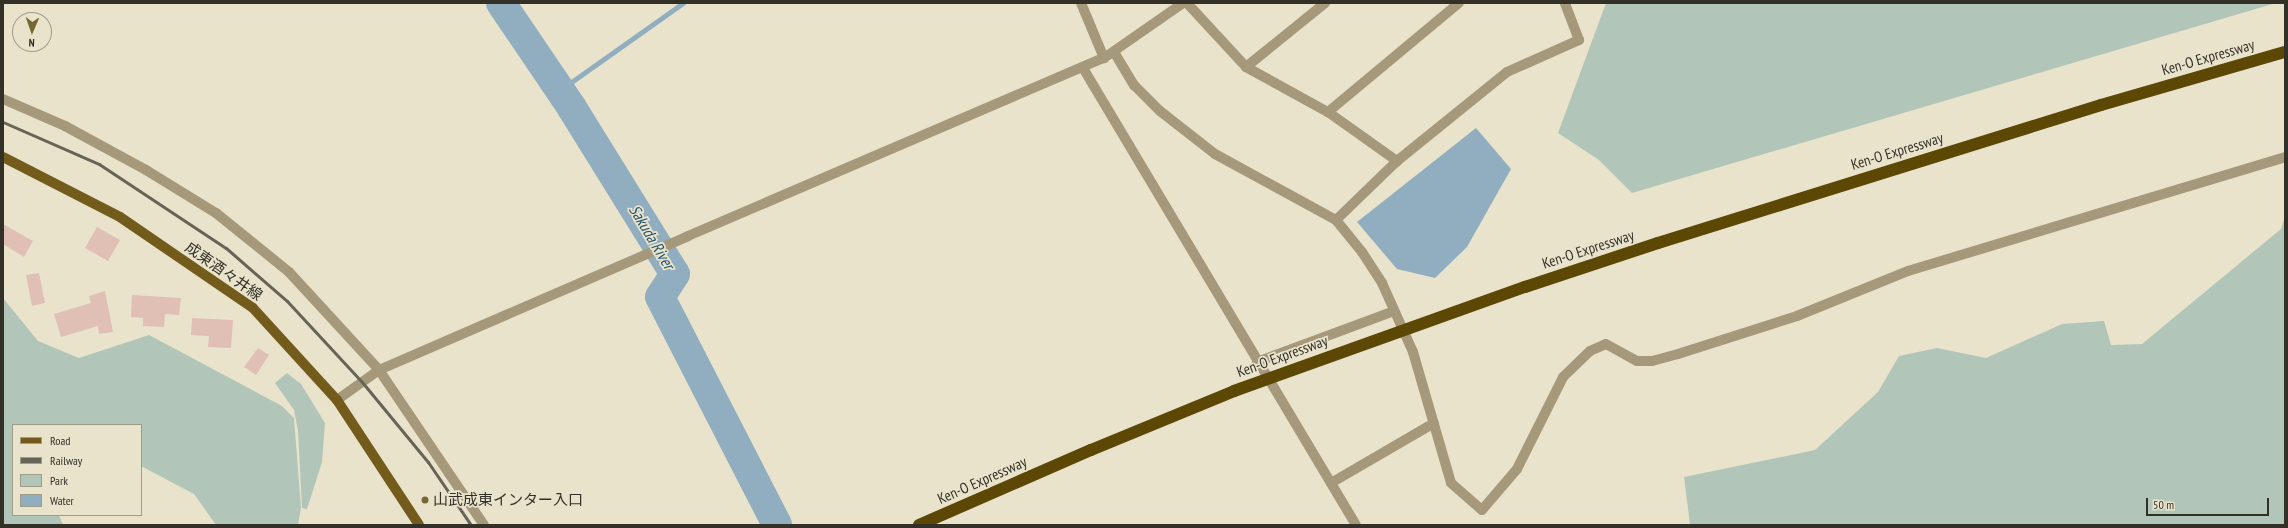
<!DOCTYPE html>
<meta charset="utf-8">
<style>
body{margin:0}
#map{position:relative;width:2288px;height:528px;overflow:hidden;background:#e9e3cc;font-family:"PT Sans Narrow","Noto Sans JP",sans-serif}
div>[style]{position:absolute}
.green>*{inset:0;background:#b2c5b9}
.water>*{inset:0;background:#91aec0}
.stream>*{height:5px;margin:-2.5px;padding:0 2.5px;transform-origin:2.5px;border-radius:2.5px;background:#91aec0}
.river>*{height:30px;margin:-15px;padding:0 15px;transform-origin:15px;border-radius:15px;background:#91aec0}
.building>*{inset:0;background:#e0bfb4}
.minor>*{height:10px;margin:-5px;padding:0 5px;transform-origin:5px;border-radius:5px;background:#a6997b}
.tertiary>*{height:10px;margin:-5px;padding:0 5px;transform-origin:5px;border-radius:5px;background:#a6997b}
.primary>*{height:10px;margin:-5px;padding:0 5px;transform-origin:5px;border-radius:5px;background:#735c1b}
.motorway>*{height:12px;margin:-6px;padding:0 6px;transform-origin:6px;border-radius:6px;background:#5c4705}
.rail>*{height:3px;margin:-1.5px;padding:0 1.5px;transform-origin:1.5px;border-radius:1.5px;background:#676356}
.motorway-bridge>*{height:12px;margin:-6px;padding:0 6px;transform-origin:6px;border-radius:6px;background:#5c4705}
.dots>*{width:11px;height:11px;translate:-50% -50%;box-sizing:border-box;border:2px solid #e9e3cc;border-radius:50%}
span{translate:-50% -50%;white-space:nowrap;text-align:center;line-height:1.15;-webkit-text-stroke:3.5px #e9e3cc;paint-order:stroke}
.street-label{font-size:15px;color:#333127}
.poi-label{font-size:15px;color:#333127}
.left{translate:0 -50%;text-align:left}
.water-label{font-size:16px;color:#20536f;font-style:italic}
.frame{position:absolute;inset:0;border:4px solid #333127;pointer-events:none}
.legend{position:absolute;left:12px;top:424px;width:130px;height:92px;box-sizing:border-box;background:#e9e3cc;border:1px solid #a09c8a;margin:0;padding:5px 7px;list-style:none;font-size:12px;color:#333127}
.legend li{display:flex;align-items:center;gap:8px;height:20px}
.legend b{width:20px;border:1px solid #a09c8a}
.north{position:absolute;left:12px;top:12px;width:40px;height:40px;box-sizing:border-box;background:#e9e3cc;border:1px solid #a09c8a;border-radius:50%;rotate:182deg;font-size:11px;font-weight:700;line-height:16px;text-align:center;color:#333127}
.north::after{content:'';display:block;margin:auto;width:14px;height:18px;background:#766835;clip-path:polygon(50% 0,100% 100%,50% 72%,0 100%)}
.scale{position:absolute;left:2146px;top:498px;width:123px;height:18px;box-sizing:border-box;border:2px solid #333127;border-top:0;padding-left:5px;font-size:12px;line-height:14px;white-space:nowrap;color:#333127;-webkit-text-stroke:3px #e9e3cc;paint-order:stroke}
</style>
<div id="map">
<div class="green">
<div style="clip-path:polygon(1606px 3px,2276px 3px,1632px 193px,1599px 160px,1558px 133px)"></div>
<div style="clip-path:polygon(2285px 216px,2285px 525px,1690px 525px,1684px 477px,1815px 450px,1878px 392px,1899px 356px,1937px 348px,1986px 358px,2062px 324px,2104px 321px,2111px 345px,2142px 344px,2281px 229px)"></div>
<div style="clip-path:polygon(3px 298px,38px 341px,79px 358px,149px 335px,282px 406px,294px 418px,301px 508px,298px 525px,216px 525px,194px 494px,141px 466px,141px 425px,13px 425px,13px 515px,59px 515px,63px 525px,3px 525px)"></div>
<div style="clip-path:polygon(287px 373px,301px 384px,325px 423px,322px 462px,307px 509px,302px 508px,298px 431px,294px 410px,275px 383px)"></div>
</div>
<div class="water">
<div style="clip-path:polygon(1476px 128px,1511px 169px,1467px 247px,1435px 278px,1397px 269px,1357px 222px)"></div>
</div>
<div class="stream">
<div style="left:560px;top:90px;width:151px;rotate:-35.3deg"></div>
</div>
<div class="river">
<div style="left:501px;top:3px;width:127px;rotate:55.9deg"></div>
<div style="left:572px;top:108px;width:195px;rotate:58.2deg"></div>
<div style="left:675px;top:274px;width:27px;rotate:123deg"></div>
<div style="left:660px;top:297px;width:256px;rotate:62.8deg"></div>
</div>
<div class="building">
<div style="clip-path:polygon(3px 224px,33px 241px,24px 257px,3px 244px)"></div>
<div style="clip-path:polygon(97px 227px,120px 240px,108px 261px,85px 248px)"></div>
<div style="clip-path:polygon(39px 273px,45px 303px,32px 306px,26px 275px)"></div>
<div style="clip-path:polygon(105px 291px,113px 332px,99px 334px,98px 326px,61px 337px,54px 314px,91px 303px,89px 296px)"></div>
<div style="clip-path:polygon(132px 295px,181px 298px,179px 315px,165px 314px,164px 327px,143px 326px,143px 318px,131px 317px)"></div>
<div style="clip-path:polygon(192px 318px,233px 320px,231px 348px,208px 347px,209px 336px,191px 335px)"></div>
<div style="clip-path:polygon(258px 348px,269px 355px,256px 375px,244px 367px)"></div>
</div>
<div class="minor">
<div style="left:1081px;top:3px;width:60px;rotate:67.3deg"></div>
<div style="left:1187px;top:3px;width:87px;rotate:47.3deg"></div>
<div style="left:1246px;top:67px;width:94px;rotate:28.8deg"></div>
<div style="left:1328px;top:112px;width:85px;rotate:35.4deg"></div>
<div style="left:1114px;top:52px;width:39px;rotate:59deg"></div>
<div style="left:1134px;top:85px;width:37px;rotate:45deg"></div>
<div style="left:1160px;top:111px;width:70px;rotate:38deg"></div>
<div style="left:1215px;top:154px;width:138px;rotate:28.6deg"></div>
<div style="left:1336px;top:220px;width:41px;rotate:50.9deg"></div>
<div style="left:1362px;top:252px;width:37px;rotate:57deg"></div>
<div style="left:1382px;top:283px;width:76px;rotate:65.8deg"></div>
<div style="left:1413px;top:352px;width:136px;rotate:73.8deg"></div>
<div style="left:1451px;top:483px;width:41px;rotate:41.1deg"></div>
<div style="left:1482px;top:510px;width:54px;rotate:-49.5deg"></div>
<div style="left:1517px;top:469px;width:103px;rotate:-63.4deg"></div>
<div style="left:1563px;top:377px;width:37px;rotate:-44deg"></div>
<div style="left:1590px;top:351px;width:17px;rotate:-24deg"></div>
<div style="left:1606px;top:344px;width:35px;rotate:29deg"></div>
<div style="left:1637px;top:361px;width:15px"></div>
<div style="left:1652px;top:361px;width:27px;rotate:-15deg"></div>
<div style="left:1678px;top:354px;width:125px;rotate:-17.7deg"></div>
<div style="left:1797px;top:316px;width:120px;rotate:-22.1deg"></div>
<div style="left:1908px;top:271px;width:394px;rotate:-16.8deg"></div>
<div style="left:1246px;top:67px;width:102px;rotate:-39deg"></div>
<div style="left:1083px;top:68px;width:532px;rotate:59.15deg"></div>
<div style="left:3px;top:99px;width:68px;rotate:23.5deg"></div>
<div style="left:65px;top:126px;width:92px;rotate:28.5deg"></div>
<div style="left:146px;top:170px;width:82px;rotate:31.6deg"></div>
<div style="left:216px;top:213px;width:94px;rotate:38.9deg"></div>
<div style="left:289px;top:272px;width:133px;rotate:47.4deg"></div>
<div style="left:379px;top:370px;width:187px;rotate:55.9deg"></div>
<div style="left:1328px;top:112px;width:170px;rotate:-39.8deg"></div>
<div style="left:1336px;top:220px;width:85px;rotate:-44deg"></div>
<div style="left:1397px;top:161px;width:141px;rotate:-39deg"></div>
<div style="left:1507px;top:72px;width:79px;rotate:-24deg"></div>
<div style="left:1579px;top:40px;width:40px;rotate:-111deg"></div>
<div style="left:688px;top:236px;width:452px;rotate:-23.2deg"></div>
<div style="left:1104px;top:58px;width:96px;rotate:-34.8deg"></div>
<div style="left:1257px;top:362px;width:146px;rotate:-20.4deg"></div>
<div style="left:337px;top:400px;width:52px;rotate:-35.5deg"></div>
<div style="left:1331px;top:483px;width:119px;rotate:-30.2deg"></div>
</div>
<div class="tertiary">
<div style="left:379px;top:370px;width:337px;rotate:-23.4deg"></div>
</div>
<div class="primary">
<div style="left:3px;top:157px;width:131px;rotate:27.1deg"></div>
<div style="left:120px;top:217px;width:161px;rotate:34.4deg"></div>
<div style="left:253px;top:308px;width:125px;rotate:47.6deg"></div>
<div style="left:337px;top:400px;width:149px;rotate:56.7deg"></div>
</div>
<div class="motorway">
<div style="left:1658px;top:243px;width:464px;rotate:-17.3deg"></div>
<div style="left:2101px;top:105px;width:191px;rotate:-16.1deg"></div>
</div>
<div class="rail">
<div style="left:3px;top:122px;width:105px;rotate:23.6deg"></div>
<div style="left:99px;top:164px;width:152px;rotate:33.5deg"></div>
<div style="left:226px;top:248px;width:81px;rotate:41deg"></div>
<div style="left:287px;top:301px;width:110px;rotate:47.2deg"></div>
<div style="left:362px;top:382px;width:104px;rotate:50.5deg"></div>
<div style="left:428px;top:462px;width:76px;rotate:55.7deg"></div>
</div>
<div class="motorway-bridge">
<div style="left:919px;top:525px;width:188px;rotate:-23.6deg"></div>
<div style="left:1091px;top:450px;width:155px;rotate:-22.4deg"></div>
<div style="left:1234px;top:391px;width:309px;rotate:-19.7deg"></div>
<div style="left:1525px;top:287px;width:140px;rotate:-18.3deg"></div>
</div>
<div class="dots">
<div style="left:425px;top:500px;background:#766835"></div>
</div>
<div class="street-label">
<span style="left:2208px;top:57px;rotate:-16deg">Ken-O Expressway</span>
<span style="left:1897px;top:151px;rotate:-17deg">Ken-O Expressway</span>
<span style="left:1588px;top:249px;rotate:-18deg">Ken-O Expressway</span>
<span style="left:224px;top:271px;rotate:35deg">成東酒々井線</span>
<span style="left:1282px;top:356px;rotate:-20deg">Ken-O Expressway</span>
<span style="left:982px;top:480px;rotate:-24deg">Ken-O Expressway</span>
</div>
<div class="poi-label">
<span class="left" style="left:433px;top:500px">山武成東インター入口</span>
</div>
<div class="water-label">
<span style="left:652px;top:237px;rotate:59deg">Sakuda River</span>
</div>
<div class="frame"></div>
<ul class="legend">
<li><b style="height:5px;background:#735c1b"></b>Road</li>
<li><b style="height:5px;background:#676356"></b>Railway</li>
<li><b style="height:11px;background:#b2c5b9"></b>Park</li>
<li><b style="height:11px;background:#91aec0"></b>Water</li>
</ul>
<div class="north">N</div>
<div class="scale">50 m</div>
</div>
